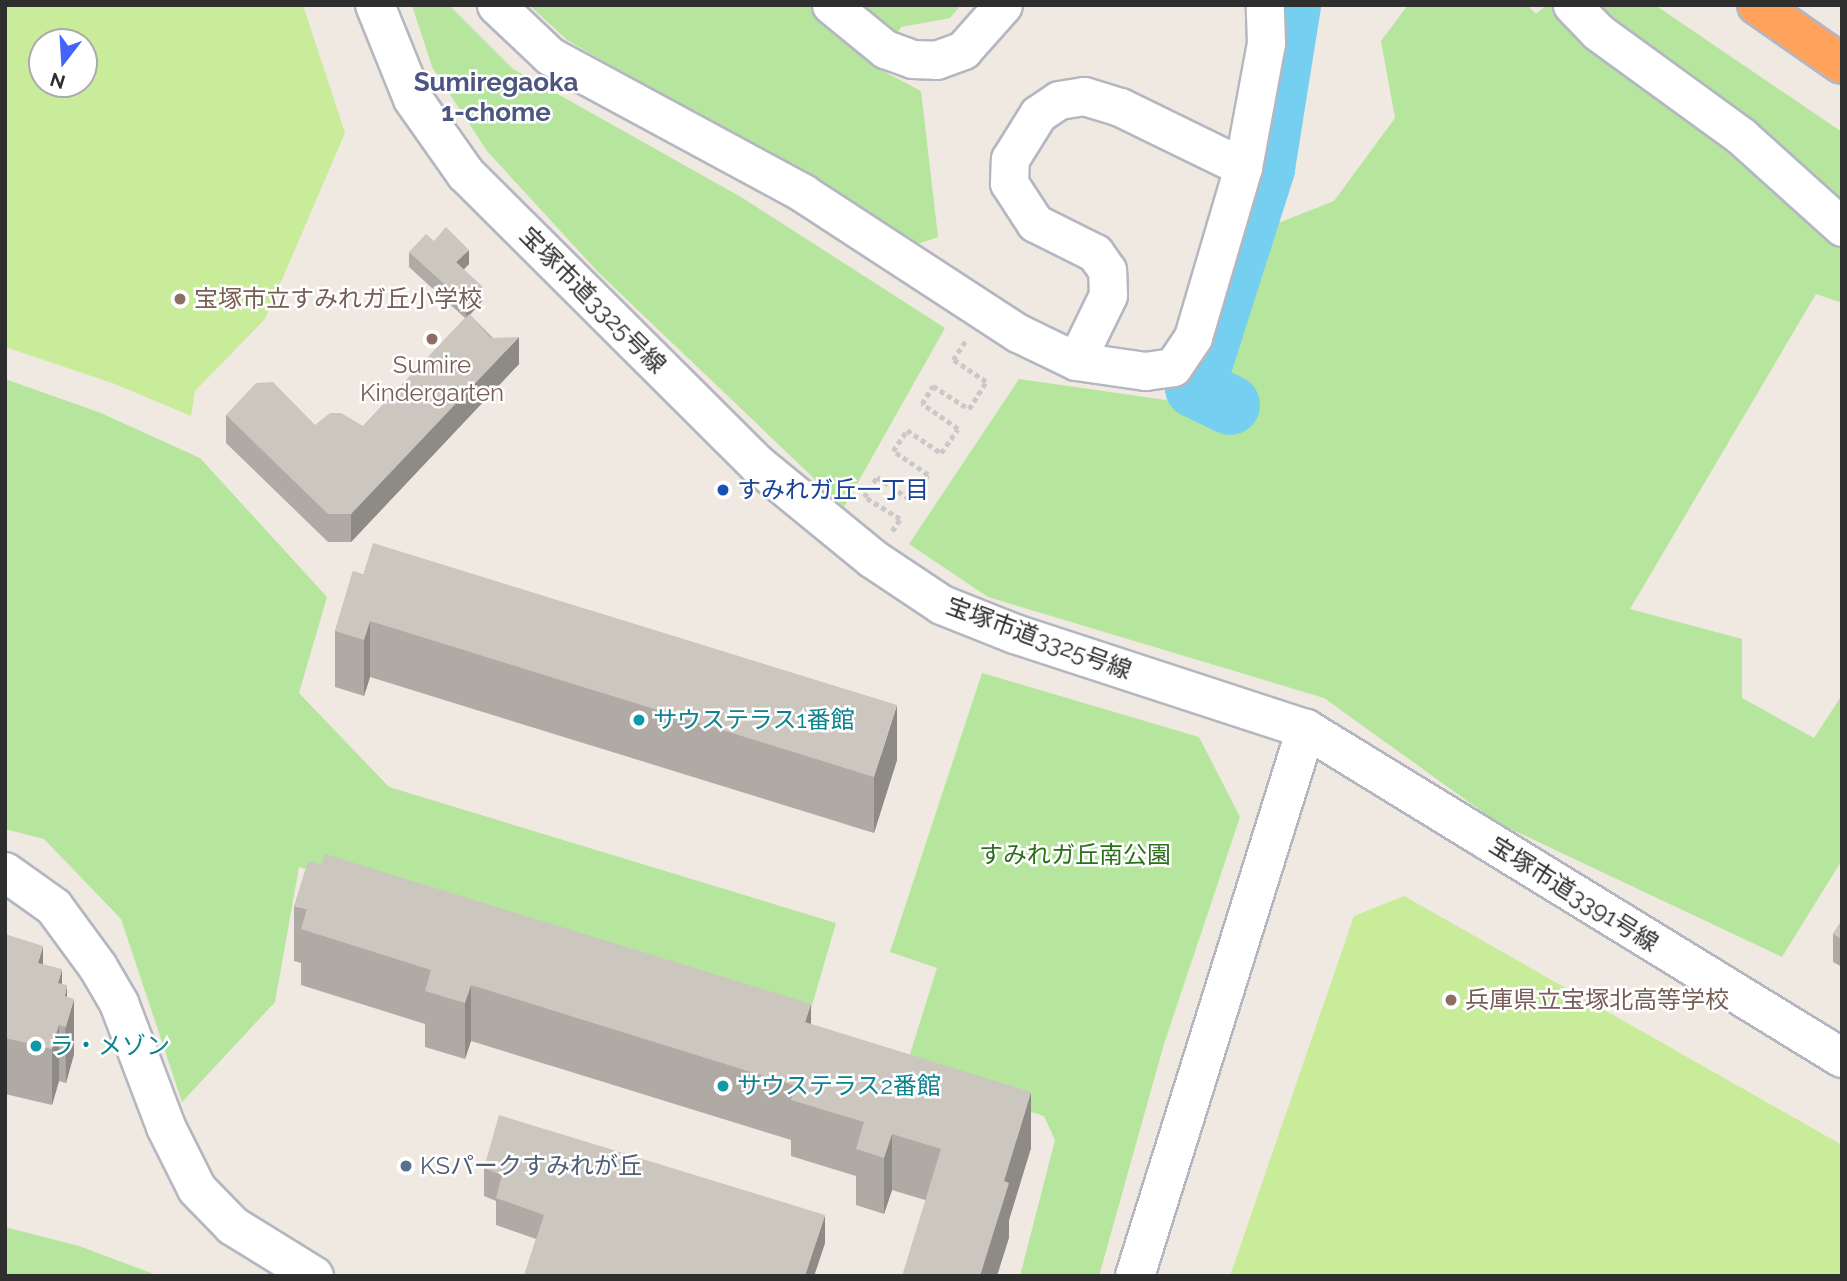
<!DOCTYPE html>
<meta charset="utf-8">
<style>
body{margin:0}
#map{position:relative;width:1847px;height:1281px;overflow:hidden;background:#efe9e1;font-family:Raleway,"Noto Sans JP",sans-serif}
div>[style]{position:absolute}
.green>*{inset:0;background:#b6e59e}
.pitch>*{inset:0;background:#c9ec9a}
.river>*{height:60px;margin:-30px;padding:0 30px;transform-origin:30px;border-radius:30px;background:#75cff0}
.path>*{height:4.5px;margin-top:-2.25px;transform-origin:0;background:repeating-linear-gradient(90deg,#c9c9c9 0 5px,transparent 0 8.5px)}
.roads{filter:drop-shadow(2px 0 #b4b7c1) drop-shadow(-2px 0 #b4b7c1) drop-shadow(0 2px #b4b7c1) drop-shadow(0 -2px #b4b7c1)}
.minor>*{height:37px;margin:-18.5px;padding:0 18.5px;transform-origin:18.5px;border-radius:18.5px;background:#fff}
.tertiary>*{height:38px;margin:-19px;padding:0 19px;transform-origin:19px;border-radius:19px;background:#fff}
.motorway>*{height:38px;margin:-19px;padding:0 19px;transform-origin:19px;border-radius:19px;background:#ffa35c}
.wall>*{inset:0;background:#afaba4}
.shaded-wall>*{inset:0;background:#8e8b86}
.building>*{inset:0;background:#cbc7bf}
.dots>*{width:19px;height:19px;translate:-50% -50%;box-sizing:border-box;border:4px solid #fff;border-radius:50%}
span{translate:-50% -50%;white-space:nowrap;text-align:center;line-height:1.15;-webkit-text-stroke:5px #fff;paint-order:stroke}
.education-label{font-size:24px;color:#785e54}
.left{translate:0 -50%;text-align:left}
.street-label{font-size:24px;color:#2e2e2e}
.transit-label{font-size:24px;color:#164399}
.culture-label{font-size:24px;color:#0d838f}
.park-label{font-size:24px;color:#2c6e1b}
.service-label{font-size:24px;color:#4e5e75}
.neighbourhood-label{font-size:26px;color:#4d5680;font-weight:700}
.frame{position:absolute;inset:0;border:7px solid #2e2e2e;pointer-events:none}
.north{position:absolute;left:28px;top:28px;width:70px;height:70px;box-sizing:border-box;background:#fff;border:2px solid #ababab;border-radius:50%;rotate:197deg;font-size:19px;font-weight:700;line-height:28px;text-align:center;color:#2e2e2e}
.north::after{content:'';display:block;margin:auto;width:24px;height:32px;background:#4264fb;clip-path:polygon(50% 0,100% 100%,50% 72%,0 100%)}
</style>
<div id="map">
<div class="green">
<div style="clip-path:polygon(412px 5px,449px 5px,513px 69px,741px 197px,945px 328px,844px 507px,599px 273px,487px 151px,432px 67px)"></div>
<div style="clip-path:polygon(529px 5px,961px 5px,950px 18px,901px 27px,877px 68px,921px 91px,938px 237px,918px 244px,567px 40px)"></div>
<div style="clip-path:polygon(1408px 5px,1527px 5px,1536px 14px,1547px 5px,1655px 5px,1842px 132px,1842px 303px,1816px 294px,1630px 609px,1742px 639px,1742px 698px,1814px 738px,1842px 695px,1842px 860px,1782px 957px,1498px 823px,1324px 698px,988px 597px,909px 544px,1019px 379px,1173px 401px,1223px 359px,1268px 227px,1334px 201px,1395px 118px,1381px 41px)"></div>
<div style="clip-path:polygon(5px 379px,101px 413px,200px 458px,327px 597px,299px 693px,389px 787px,836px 923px,808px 1019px,299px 867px,275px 1002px,182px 1102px,121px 919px,44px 839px,5px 829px)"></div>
<div style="clip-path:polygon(982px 673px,1199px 737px,1240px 817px,1164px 1044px,1099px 1276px,1020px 1276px,1055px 1140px,1044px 1116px,905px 1070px,937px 968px,890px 952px)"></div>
<div style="clip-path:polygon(5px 1227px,79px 1246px,159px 1276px,5px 1276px)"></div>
</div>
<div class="pitch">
<div style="clip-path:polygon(evenodd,5px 5px,303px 5px,345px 133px,265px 319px,195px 391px,191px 416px,115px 384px,5px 347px,5px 5px,42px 42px,84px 42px,84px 84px,42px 84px,42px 42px)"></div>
<div style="clip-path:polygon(1404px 896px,1842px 1145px,1842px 1276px,1230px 1276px,1354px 916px)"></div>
</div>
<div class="river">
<div style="left:1230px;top:405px;width:39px;rotate:-154deg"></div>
<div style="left:1195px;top:388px;width:231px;rotate:-72.3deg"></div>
<div style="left:1265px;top:168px;width:165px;rotate:-80.9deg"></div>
</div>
<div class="path">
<div style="left:892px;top:531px;width:14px;rotate:-56deg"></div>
<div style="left:900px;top:519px;width:42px;rotate:-148.6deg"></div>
<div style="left:864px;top:497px;width:24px;rotate:-57deg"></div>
<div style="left:877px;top:477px;width:41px;rotate:34.1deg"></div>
<div style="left:911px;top:500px;width:30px;rotate:-56deg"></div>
<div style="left:928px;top:475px;width:42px;rotate:-145.6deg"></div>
<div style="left:893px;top:451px;width:25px;rotate:-56deg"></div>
<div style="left:907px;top:430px;width:41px;rotate:34.1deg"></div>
<div style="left:941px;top:453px;width:29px;rotate:-55deg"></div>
<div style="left:958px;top:429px;width:44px;rotate:-145.2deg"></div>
<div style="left:922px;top:404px;width:21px;rotate:-59deg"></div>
<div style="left:933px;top:386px;width:43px;rotate:32.6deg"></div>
<div style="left:969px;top:409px;width:32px;rotate:-58deg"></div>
<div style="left:986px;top:382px;width:40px;rotate:-146deg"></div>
<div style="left:953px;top:360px;width:24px;rotate:-57deg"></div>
</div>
<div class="roads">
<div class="minor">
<div style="left:496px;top:5px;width:74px;rotate:43.4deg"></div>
<div style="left:550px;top:56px;width:288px;rotate:28.4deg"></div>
<div style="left:803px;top:193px;width:257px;rotate:33.1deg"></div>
<div style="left:1018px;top:333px;width:64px;rotate:25.8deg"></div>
<div style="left:1076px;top:361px;width:70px;rotate:8.2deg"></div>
<div style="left:1145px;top:371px;width:28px;rotate:-8deg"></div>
<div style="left:1173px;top:367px;width:36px;rotate:-56deg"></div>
<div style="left:1193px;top:337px;width:177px;rotate:-73.6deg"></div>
<div style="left:1243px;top:167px;width:126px;rotate:-79.5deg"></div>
<div style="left:1266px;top:43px;width:38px;rotate:-92deg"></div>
<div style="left:831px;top:5px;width:70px;rotate:39.2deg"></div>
<div style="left:885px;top:49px;width:29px;rotate:20deg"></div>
<div style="left:912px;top:59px;width:24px;rotate:2deg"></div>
<div style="left:936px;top:60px;width:29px;rotate:-20deg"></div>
<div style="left:963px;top:50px;width:60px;rotate:-48.4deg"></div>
<div style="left:1572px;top:5px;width:37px;rotate:46deg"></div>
<div style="left:1598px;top:32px;width:177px;rotate:36deg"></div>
<div style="left:1741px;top:136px;width:136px;rotate:42deg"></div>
<div style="left:1076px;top:361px;width:73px;rotate:-64.1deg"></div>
<div style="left:1108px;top:295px;width:25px;rotate:-92deg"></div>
<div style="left:1107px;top:270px;width:21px;rotate:-125deg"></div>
<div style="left:1095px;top:253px;width:67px;rotate:-153.4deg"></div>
<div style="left:1035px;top:223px;width:48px;rotate:-123deg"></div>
<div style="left:1009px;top:183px;width:24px;rotate:-88deg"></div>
<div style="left:1010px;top:159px;width:53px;rotate:-58.1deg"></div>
<div style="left:1038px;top:114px;width:25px;rotate:-34deg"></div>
<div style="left:1059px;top:100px;width:25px;rotate:-9deg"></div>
<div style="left:1084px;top:96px;width:38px;rotate:17deg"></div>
<div style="left:1120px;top:107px;width:137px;rotate:26deg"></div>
</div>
<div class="tertiary">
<div style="left:375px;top:5px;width:101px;rotate:68deg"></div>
<div style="left:413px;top:99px;width:92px;rotate:54.8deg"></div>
<div style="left:466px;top:174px;width:411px;rotate:44.9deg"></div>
<div style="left:757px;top:464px;width:150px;rotate:39.3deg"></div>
<div style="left:873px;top:559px;width:83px;rotate:33.7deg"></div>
<div style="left:942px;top:605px;width:79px;rotate:21.7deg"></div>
<div style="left:1015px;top:634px;width:306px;rotate:18.1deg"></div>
<div style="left:1306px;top:729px;width:573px;rotate:107.36deg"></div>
<div style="left:1306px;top:729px;width:629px;rotate:31.54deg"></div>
<div style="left:5px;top:872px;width:60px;rotate:35.5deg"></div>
<div style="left:54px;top:907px;width:74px;rotate:53.7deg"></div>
<div style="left:98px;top:967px;width:42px;rotate:59.7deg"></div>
<div style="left:119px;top:1003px;width:133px;rotate:69.2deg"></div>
<div style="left:166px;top:1127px;width:69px;rotate:63.4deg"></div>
<div style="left:197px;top:1189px;width:52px;rotate:45.8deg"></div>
<div style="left:233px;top:1226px;width:95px;rotate:31.7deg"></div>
</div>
<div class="motorway">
<div style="left:1757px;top:5px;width:103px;rotate:34.8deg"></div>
</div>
</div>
<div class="wall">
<div style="clip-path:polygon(409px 252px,469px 264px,464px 269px,482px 301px,470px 315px,519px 364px,351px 542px,328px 542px,226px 443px,226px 415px,315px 425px,363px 426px,465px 318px,409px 267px)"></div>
<div style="clip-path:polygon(353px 571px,897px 760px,874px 833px,370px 677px,364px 696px,335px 687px,335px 631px)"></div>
<div style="clip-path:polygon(294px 906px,811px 1024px,1031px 1148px,1009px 1220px,1009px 1238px,925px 1200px,892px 1190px,884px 1214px,856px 1205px,856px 1176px,791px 1156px,791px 1140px,471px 1041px,465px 1059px,425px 1047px,425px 1024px,301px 985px,301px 963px,294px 961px)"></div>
<div style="clip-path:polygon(1842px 920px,1842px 967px,1833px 962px,1833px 934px)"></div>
<div style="clip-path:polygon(5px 934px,43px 964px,62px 984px,67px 997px,74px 1054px,66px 1083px,59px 1081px,52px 1105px,5px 1094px)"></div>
<div style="clip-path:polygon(484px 1168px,825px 1243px,814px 1276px,524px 1276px,536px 1239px,496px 1225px,496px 1201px,484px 1196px)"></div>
</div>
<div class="shaded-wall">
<div style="clip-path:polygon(469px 250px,469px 264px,456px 277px,456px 262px)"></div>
<div style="clip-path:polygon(482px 286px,482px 301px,466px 319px,466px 304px)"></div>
<div style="clip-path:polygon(519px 337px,519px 364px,351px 542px,351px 514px)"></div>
<div style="clip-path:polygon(370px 621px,370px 677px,364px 696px,364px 640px)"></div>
<div style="clip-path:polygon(897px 705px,897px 760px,874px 833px,874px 777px)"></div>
<div style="clip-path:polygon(43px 946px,43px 1002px,38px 963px)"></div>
<div style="clip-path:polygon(62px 969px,62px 1024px,59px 1025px,59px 1081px,52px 1105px,52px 1049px,58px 983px)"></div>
<div style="clip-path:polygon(67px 985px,67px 1022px,74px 999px,74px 1054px,66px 1083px,65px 996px)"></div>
<div style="clip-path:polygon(471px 985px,471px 1041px,465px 1059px,465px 1003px)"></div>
<div style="clip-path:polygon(811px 1004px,811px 1060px,805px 1022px)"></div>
<div style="clip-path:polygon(1031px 1092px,1031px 1148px,1009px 1220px,1009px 1238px,997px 1276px,980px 1276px,1004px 1181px)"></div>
<div style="clip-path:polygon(892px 1134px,892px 1190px,884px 1214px,884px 1158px)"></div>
<div style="clip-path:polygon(825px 1215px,825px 1243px,814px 1276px,805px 1276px)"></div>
</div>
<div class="building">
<div style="clip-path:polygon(446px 227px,469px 250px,456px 262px,482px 286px,466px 304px,409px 252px,426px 234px,434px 241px)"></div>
<div style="clip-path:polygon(469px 314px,491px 338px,519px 337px,351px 514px,328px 514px,226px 415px,256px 383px,273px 382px,315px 425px,330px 413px,341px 413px,363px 426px)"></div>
<div style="clip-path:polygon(373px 543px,897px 705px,874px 777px,370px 621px,364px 640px,335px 631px,353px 571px,363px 575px)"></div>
<div style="clip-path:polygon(325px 854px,811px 1004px,805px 1022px,1031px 1092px,1004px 1181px,1009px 1183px,980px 1276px,902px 1276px,941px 1149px,892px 1134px,884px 1158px,856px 1149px,864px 1122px,791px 1100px,796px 1086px,471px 985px,465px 1003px,425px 991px,431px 970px,301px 929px,307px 909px,294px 906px,308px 861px,321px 865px)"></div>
<div style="clip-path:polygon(1842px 920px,1842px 939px,1833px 934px)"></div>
<div style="clip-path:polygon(5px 934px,43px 946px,38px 963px,62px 969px,58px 983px,67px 985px,65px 996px,74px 999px,66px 1027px,59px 1025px,52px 1049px,5px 1038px)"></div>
<div style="clip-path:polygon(499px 1115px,825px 1215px,805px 1276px,524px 1276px,544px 1215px,496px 1198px,502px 1175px,484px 1168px)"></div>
</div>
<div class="dots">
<div style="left:180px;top:299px;background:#8d6e63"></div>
<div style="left:432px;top:339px;background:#8d6e63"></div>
<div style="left:723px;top:490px;background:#1a4fb4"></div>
<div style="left:639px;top:720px;background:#0f9aa8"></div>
<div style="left:1451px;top:1000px;background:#8d6e63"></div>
<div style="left:36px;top:1046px;background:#0f9aa8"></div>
<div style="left:723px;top:1086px;background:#0f9aa8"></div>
<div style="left:406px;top:1166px;background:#5c6f8a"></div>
</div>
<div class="education-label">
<span class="left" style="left:194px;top:299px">宝塚市立すみれガ丘小学校</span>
<span style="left:432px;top:379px">Sumire<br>Kindergarten</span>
<span class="left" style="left:1465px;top:1000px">兵庫県立宝塚北高等学校</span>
</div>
<div class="street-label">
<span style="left:593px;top:300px;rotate:45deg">宝塚市道3325号線</span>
<span style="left:1039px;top:638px;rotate:20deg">宝塚市道3325号線</span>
<span style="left:1574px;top:894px;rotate:32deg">宝塚市道3391号線</span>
</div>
<div class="transit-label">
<span class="left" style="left:737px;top:490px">すみれガ丘一丁目</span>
</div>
<div class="culture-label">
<span class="left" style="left:653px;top:720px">サウステラス1番館</span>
<span class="left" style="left:50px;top:1046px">ラ・メゾン</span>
<span class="left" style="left:737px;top:1086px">サウステラス2番館</span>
</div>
<div class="park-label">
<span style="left:1075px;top:855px">すみれガ丘南公園</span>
</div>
<div class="service-label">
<span class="left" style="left:420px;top:1166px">KSパークすみれが丘</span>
</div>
<div class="neighbourhood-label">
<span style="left:496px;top:98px">Sumiregaoka<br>1-chome</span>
</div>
<div class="frame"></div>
<div class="north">N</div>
</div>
